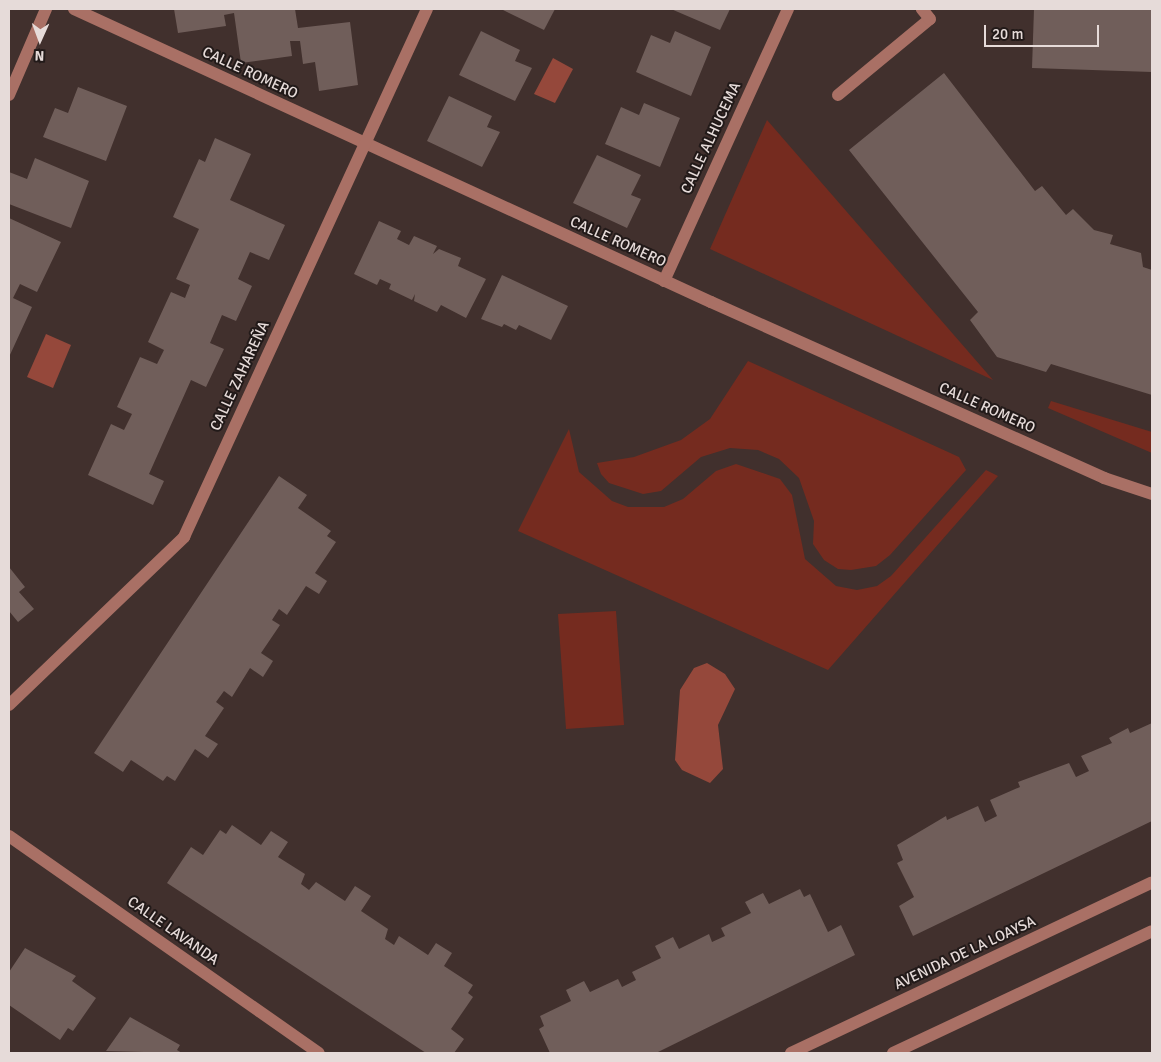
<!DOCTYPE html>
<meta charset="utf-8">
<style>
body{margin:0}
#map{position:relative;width:1161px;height:1062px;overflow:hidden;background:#41302d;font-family:Signika,sans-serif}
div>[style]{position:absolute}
.green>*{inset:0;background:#752b1f}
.water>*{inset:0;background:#95483b}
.building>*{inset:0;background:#705e5a}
.minor>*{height:12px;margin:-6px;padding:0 6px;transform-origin:6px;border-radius:6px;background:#a97065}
span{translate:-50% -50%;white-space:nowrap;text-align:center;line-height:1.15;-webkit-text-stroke:4px #221a19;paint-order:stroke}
.street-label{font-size:15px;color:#e6dbd9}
.frame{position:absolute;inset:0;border:10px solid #e6dbd9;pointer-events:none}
.north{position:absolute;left:15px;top:15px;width:50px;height:50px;-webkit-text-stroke:4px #221a19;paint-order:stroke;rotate:182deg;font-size:14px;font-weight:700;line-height:20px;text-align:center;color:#e6dbd9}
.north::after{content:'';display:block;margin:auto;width:18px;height:22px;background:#e6dbd9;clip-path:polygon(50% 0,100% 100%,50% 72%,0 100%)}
.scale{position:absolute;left:984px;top:25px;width:115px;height:22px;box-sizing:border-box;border:2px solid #e6dbd9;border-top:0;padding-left:6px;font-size:15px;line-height:18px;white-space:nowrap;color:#e6dbd9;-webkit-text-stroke:4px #221a19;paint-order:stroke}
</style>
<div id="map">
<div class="green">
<div style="clip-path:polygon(767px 120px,993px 380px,710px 249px)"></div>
<div style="clip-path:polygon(748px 361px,959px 457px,966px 470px,890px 555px,876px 566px,851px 570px,838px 569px,824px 560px,813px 544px,814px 521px,799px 478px,779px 459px,758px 450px,730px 448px,701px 457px,661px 491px,643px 494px,609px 483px,601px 474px,597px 463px,634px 457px,681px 440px,710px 419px)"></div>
<div style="clip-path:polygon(1051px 401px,1152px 432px,1152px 453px,1048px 408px)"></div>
<div style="clip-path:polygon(569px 429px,579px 472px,612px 501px,628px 507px,664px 507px,683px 499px,716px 471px,736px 464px,780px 479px,792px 495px,805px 559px,836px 586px,857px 590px,877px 586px,891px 576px,986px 470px,998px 476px,828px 670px,518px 531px)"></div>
<div style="clip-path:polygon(616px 611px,624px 725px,566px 729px,558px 614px)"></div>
</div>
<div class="water">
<div style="clip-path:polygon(553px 58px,573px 69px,555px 103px,534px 94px)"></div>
<div style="clip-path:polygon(46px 334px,71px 345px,53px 388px,27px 377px)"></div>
<div style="clip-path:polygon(707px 663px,725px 674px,735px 689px,718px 725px,723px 769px,710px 783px,682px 770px,675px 760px,680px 690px,694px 668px)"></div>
</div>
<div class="building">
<div style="clip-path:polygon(174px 9px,295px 9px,298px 28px,350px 22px,358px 85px,319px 91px,315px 62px,303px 64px,300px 41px,290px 41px,292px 56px,241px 63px,234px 13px,224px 15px,226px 26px,178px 33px)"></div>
<div style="clip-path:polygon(501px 9px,555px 9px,544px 30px)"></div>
<div style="clip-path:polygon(671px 9px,730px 9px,720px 30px)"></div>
<div style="clip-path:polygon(1034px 9px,1152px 9px,1152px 72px,1032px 68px)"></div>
<div style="clip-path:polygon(481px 31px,520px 50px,515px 61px,532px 68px,515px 101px,459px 75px)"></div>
<div style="clip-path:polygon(675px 31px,711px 47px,691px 96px,636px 72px,651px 35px,670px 43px)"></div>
<div style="clip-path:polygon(944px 73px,1035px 191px,1042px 186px,1066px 215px,1073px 209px,1094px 230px,1113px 235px,1110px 244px,1141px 253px,1143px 267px,1152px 270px,1152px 395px,1051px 364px,1046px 372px,997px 357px,970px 320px,978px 312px,849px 150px)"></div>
<div style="clip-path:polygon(78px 87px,127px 106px,106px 161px,43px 137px,55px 108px,68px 113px)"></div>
<div style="clip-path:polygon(449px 96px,492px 116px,487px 127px,500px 132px,482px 167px,427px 141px)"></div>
<div style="clip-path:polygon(644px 103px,680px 118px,660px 167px,605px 144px,621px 107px,639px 115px)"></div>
<div style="clip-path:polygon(215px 138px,251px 154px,230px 200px,285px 225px,269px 260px,250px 252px,238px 279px,252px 286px,236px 321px,222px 315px,210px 343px,224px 349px,206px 387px,191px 380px,149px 474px,164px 481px,153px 505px,88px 475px,111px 424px,124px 430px,132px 414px,117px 407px,140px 357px,157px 364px,164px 350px,148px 342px,171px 292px,185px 298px,190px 285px,176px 279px,199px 229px,173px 217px,199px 159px,205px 162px)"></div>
<div style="clip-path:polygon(597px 155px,641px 175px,631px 195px,641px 199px,627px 228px,573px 203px)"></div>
<div style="clip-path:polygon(35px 158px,89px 181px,71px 228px,9px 204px,9px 172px,27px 179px)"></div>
<div style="clip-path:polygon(9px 218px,61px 242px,37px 292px,20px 284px,13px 298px,32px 307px,9px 357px)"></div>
<div style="clip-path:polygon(379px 221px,401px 231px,397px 239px,409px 245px,414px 236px,437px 246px,433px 254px,439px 249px,461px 258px,458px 266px,486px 279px,466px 318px,441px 305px,437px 312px,414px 301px,415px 294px,412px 300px,389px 289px,391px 284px,380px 279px,377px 285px,354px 274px)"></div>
<div style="clip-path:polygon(502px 275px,568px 306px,551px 340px,519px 325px,516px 330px,504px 324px,502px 327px,481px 319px)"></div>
<div style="clip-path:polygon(279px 476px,307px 495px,298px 508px,331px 531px,327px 536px,336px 542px,315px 573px,327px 581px,319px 594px,306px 586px,287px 615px,279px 609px,272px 620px,280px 625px,261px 653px,273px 661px,263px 677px,250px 668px,232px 697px,224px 691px,216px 702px,224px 708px,205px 736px,218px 744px,208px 758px,195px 749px,175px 781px,167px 776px,163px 781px,131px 760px,123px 772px,94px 753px)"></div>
<div style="clip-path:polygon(9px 567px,25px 587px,19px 592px,34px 609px,18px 622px,9px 611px)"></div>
<div style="clip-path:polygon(1152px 723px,1152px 821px,913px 936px,899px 906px,914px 897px,897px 863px,903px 860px,897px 845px,946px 816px,947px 820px,978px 806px,985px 822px,997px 816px,990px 800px,1020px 787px,1018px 782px,1069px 763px,1076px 777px,1089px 771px,1081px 756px,1112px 743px,1109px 738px,1128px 728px,1130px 733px)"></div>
<div style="clip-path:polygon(232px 825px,261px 845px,271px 831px,288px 842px,278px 857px,305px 874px,301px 884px,309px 890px,316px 882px,345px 901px,355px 886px,371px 896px,361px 911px,388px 929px,385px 939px,394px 945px,399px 936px,428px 955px,436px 943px,452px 953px,444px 966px,473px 985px,468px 993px,473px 997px,451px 1029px,464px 1039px,454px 1053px,426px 1053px,167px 883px,191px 847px,203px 855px,220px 830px,226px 834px)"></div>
<div style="clip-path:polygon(800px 889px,804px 897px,810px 894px,828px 932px,841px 925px,855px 955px,656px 1053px,550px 1053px,539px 1029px,544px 1026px,540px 1016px,571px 1001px,566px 990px,584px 981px,590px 992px,618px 979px,622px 987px,636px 980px,632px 972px,661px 958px,655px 946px,673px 937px,679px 949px,709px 934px,712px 942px,725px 936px,721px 928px,751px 913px,745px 902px,763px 893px,769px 904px)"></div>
<div style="clip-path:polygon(25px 948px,76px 976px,72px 981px,96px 998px,73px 1031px,68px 1028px,60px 1040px,9px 1005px,9px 972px)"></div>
<div style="clip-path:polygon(130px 1017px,180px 1045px,177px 1050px,182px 1053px,106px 1051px)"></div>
</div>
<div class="minor">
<div style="left:74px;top:9px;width:701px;rotate:24.7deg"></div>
<div style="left:711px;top:302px;width:431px;rotate:24.1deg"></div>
<div style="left:1104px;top:478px;width:51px;rotate:18.4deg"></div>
<div style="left:9px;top:95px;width:94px;rotate:-66.7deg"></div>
<div style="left:838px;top:95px;width:119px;rotate:-39.6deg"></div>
<div style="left:930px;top:19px;width:13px;rotate:-129deg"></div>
<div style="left:664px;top:281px;width:299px;rotate:-65.5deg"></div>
<div style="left:9px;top:705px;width:243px;rotate:-43.8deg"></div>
<div style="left:184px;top:537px;width:581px;rotate:-65.29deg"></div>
<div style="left:9px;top:836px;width:378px;rotate:35deg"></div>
<div style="left:791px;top:1053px;width:399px;rotate:-25.3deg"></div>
<div style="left:893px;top:1053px;width:286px;rotate:-25.2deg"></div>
</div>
<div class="street-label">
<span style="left:250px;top:73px;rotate:25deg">CALLE ROMERO</span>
<span style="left:711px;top:138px;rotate:-65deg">CALLE ALHUCEMA</span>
<span style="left:618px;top:242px;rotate:24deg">CALLE ROMERO</span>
<span style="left:240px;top:376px;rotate:-65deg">CALLE ZAHAREÑA</span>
<span style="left:987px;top:408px;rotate:24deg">CALLE ROMERO</span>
<span style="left:173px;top:931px;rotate:35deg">CALLE LAVANDA</span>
<span style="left:965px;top:953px;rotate:-25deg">AVENIDA DE LA LOAYSA</span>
</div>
<div class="frame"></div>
<div class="north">N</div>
<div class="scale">20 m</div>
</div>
